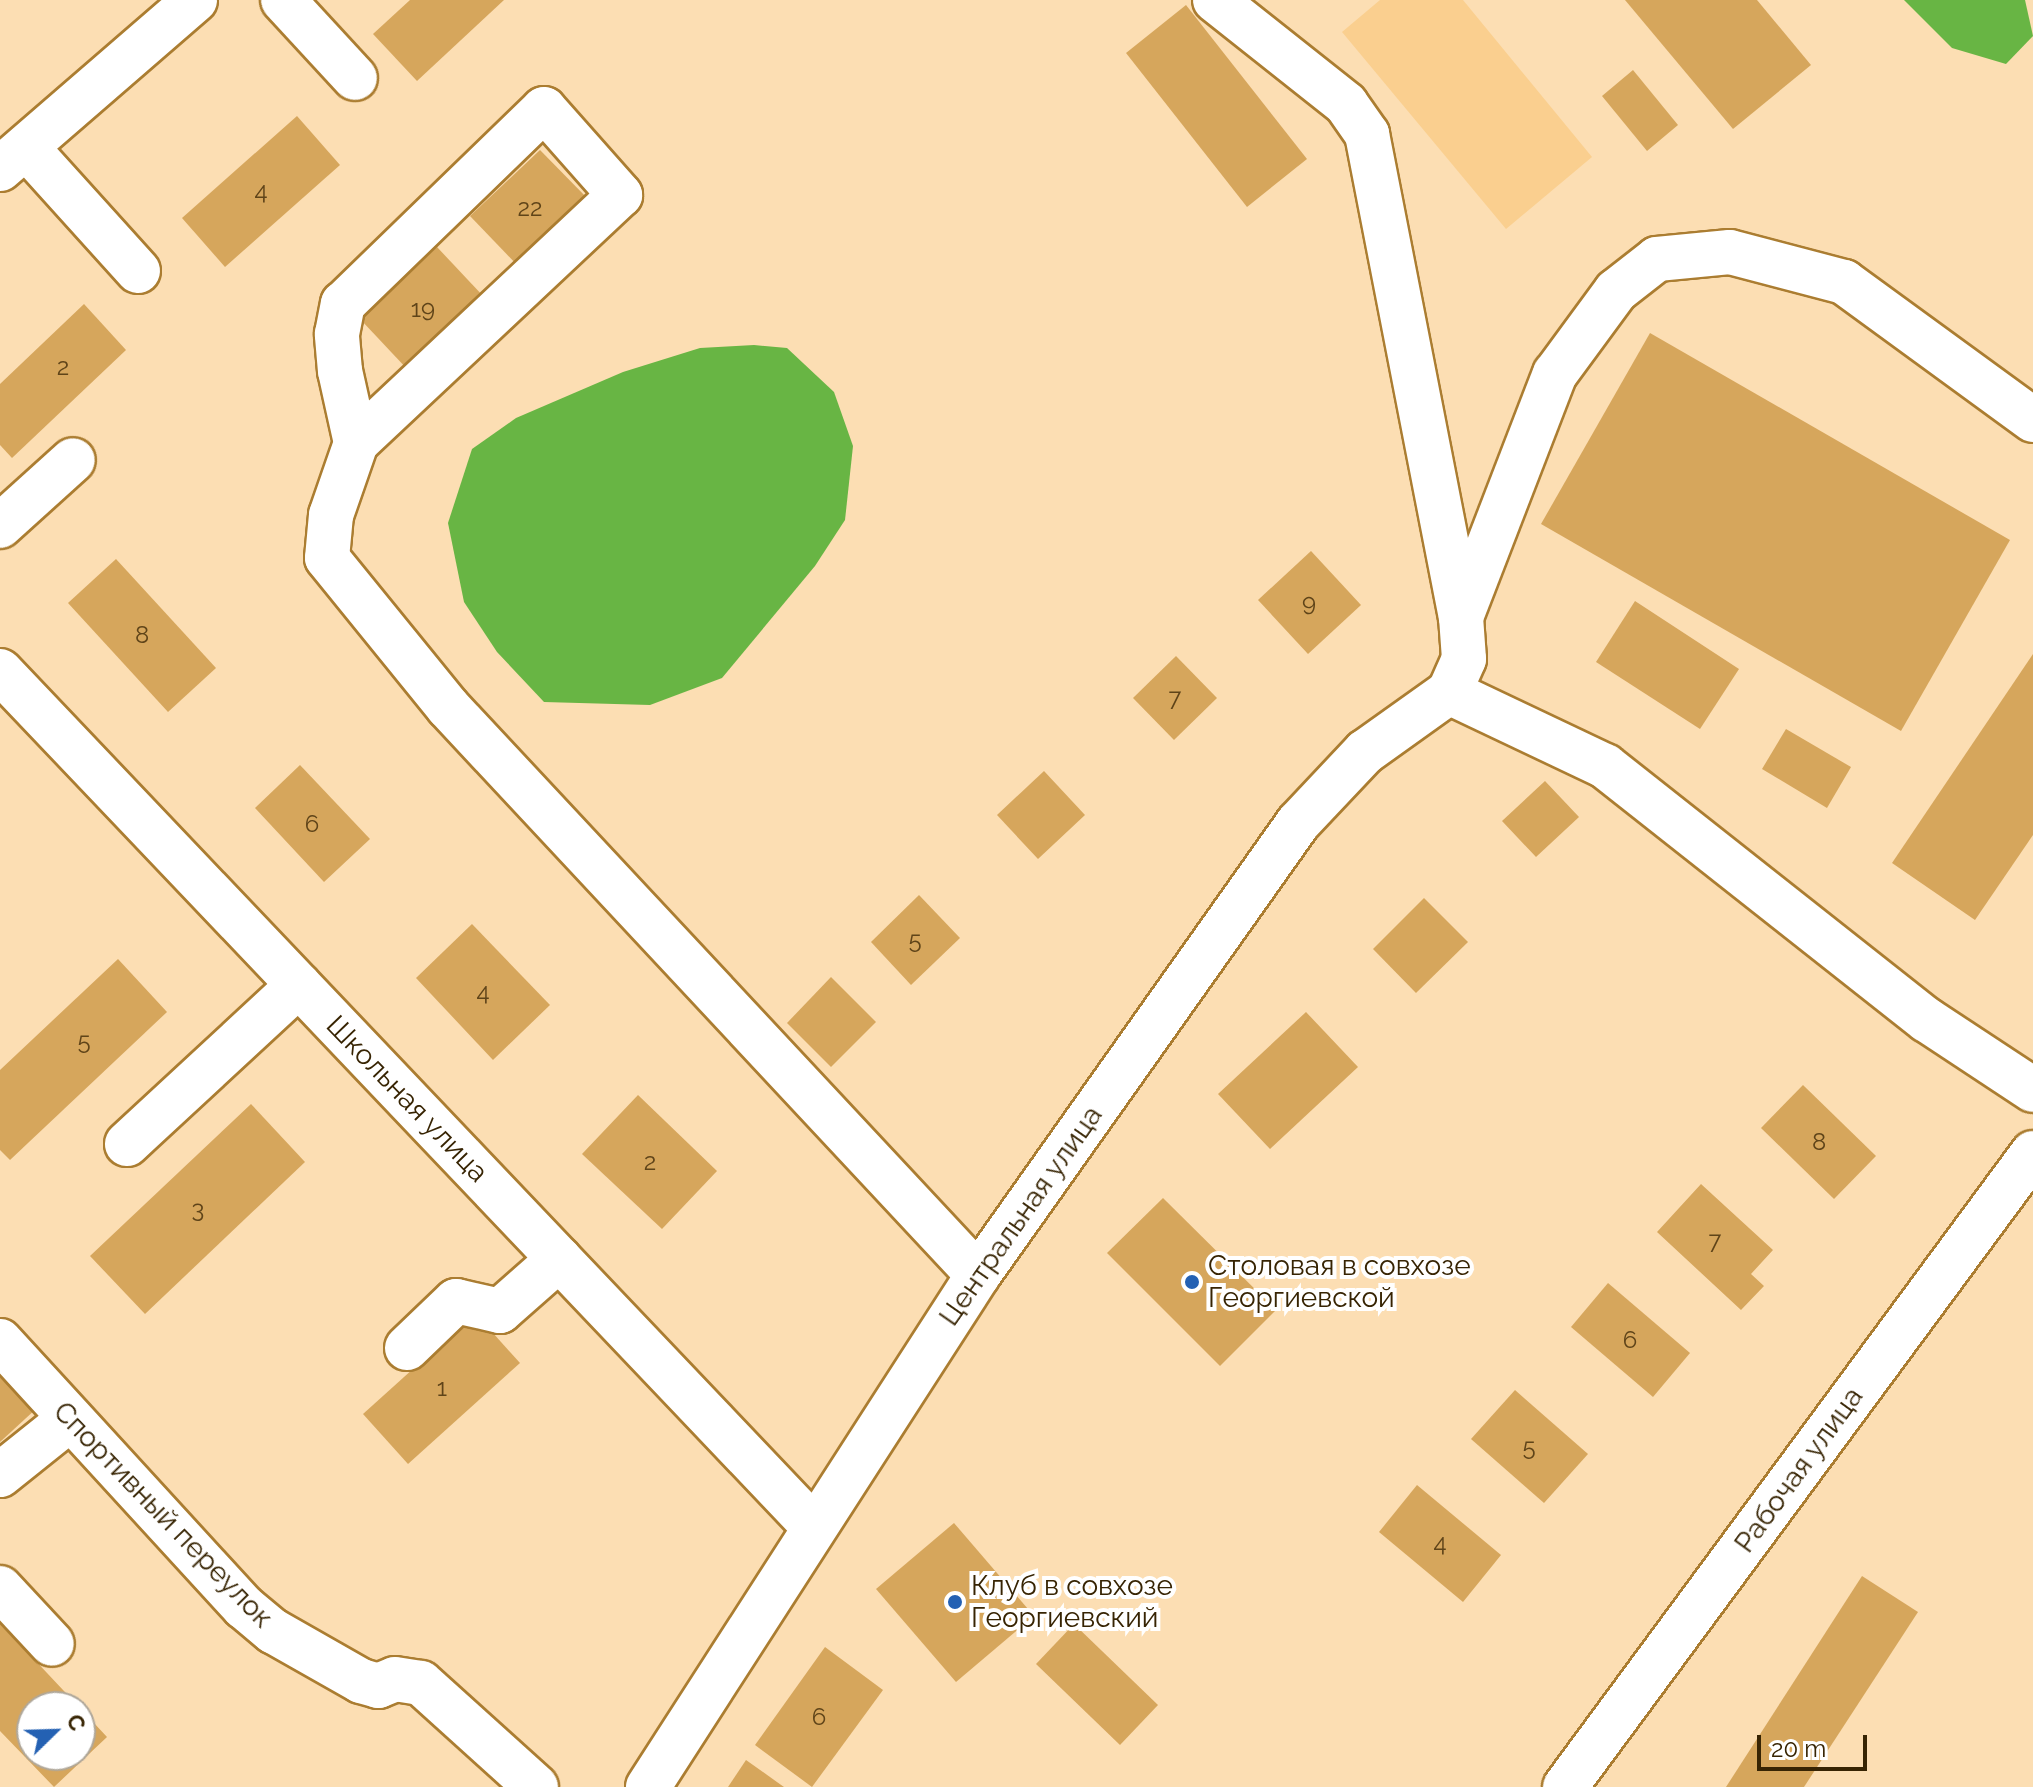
<!DOCTYPE html>
<meta charset="utf-8">
<style>
body{margin:0}
#map{position:relative;width:2033px;height:1787px;overflow:hidden;background:#fcdeb3;font-family:Raleway,sans-serif}
div>[style]{position:absolute}
.built>*{inset:0;background:#facf8f}
.forest>*{inset:0;background:#68b544}
.building>*{inset:0;background:#d6a65c}
.roads{filter:drop-shadow(2px 0 #ab7d31) drop-shadow(-2px 0 #ab7d31) drop-shadow(0 2px #ab7d31) drop-shadow(0 -2px #ab7d31)}
.minor>*{height:44px;margin:-22px;padding:0 22px;transform-origin:22px;border-radius:22px;background:#fff}
.dots>*{width:22px;height:22px;translate:-50% -50%;box-sizing:border-box;border:4px solid #fff;border-radius:50%}
span{translate:-50% -50%;white-space:nowrap;text-align:center;line-height:1.15;-webkit-text-stroke:8px #fff;paint-order:stroke}
.number-label{font-size:24px;color:#5f4419}
.number-label span{-webkit-text-stroke-width:0}
.street-label{font-size:28px;color:#372403}
.poi-label{font-size:28px;color:#372403}
.left{translate:0 -50%;text-align:left}
.north{position:absolute;left:16px;top:1691px;width:80px;height:80px;box-sizing:border-box;background:#fff;border:2px solid #afa79a;border-radius:50%;rotate:67deg;font-size:22px;font-weight:700;line-height:32px;text-align:center;color:#372403}
.north::after{content:'';display:block;margin:auto;width:28px;height:36px;background:#2461b3;clip-path:polygon(50% 0,100% 100%,50% 72%,0 100%)}
.scale{position:absolute;left:1757px;top:1735px;width:110px;height:36px;box-sizing:border-box;border:4px solid #372403;border-top:0;padding-left:10px;font-size:24px;line-height:28px;white-space:nowrap;color:#372403;-webkit-text-stroke:6px #fff;paint-order:stroke}
</style>
<div id="map">
<div class="built">
<div style="clip-path:polygon(1380px 0,1463px 0,1592px 157px,1506px 229px,1342px 32px)"></div>
</div>
<div class="forest">
<div style="clip-path:polygon(1904px 0,2025px 0,2033px 36px,2006px 64px,1952px 48px)"></div>
<div style="clip-path:polygon(754px 345px,787px 348px,834px 392px,853px 446px,845px 520px,815px 566px,722px 678px,650px 705px,544px 702px,497px 652px,464px 602px,448px 523px,472px 449px,516px 418px,623px 372px,700px 348px)"></div>
</div>
<div class="building">
<div style="clip-path:polygon(410px 0,504px 0,417px 81px,373px 34px)"></div>
<div style="clip-path:polygon(1625px 0,1757px 0,1811px 65px,1733px 129px)"></div>
<div style="clip-path:polygon(1186px 5px,1307px 159px,1247px 207px,1126px 53px)"></div>
<div style="clip-path:polygon(1633px 70px,1678px 125px,1647px 151px,1602px 96px)"></div>
<div style="clip-path:polygon(297px 116px,340px 165px,225px 267px,182px 218px)"></div>
<div style="clip-path:polygon(540px 150px,589px 200px,519px 267px,470px 216px)"></div>
<div style="clip-path:polygon(437px 247px,484px 297px,408px 370px,361px 320px)"></div>
<div style="clip-path:polygon(84px 304px,126px 350px,12px 458px,0 445px,0 384px)"></div>
<div style="clip-path:polygon(1650px 333px,2010px 540px,1901px 731px,1541px 524px)"></div>
<div style="clip-path:polygon(1311px 551px,1361px 605px,1308px 654px,1258px 600px)"></div>
<div style="clip-path:polygon(116px 559px,216px 668px,168px 712px,68px 603px)"></div>
<div style="clip-path:polygon(1635px 601px,1739px 669px,1700px 729px,1596px 662px)"></div>
<div style="clip-path:polygon(2033px 654px,2033px 835px,1975px 920px,1892px 863px)"></div>
<div style="clip-path:polygon(1176px 656px,1217px 698px,1174px 740px,1133px 698px)"></div>
<div style="clip-path:polygon(1786px 729px,1851px 767px,1827px 808px,1762px 769px)"></div>
<div style="clip-path:polygon(300px 765px,370px 839px,324px 882px,255px 808px)"></div>
<div style="clip-path:polygon(1044px 771px,1085px 815px,1038px 859px,997px 815px)"></div>
<div style="clip-path:polygon(1545px 781px,1579px 817px,1536px 857px,1502px 821px)"></div>
<div style="clip-path:polygon(919px 895px,960px 938px,911px 985px,871px 942px)"></div>
<div style="clip-path:polygon(1424px 898px,1468px 942px,1416px 993px,1373px 949px)"></div>
<div style="clip-path:polygon(472px 924px,550px 1005px,493px 1060px,416px 978px)"></div>
<div style="clip-path:polygon(118px 959px,167px 1012px,10px 1160px,0 1150px,0 1070px)"></div>
<div style="clip-path:polygon(831px 977px,876px 1022px,831px 1067px,787px 1023px)"></div>
<div style="clip-path:polygon(1306px 1012px,1358px 1067px,1270px 1149px,1218px 1094px)"></div>
<div style="clip-path:polygon(1803px 1085px,1876px 1156px,1834px 1199px,1761px 1128px)"></div>
<div style="clip-path:polygon(638px 1095px,717px 1171px,662px 1229px,582px 1154px)"></div>
<div style="clip-path:polygon(251px 1104px,305px 1162px,145px 1314px,90px 1256px)"></div>
<div style="clip-path:polygon(1701px 1184px,1773px 1250px,1751px 1274px,1764px 1286px,1741px 1310px,1657px 1232px)"></div>
<div style="clip-path:polygon(1163px 1198px,1276px 1310px,1220px 1366px,1107px 1253px)"></div>
<div style="clip-path:polygon(1608px 1283px,1690px 1353px,1653px 1397px,1571px 1327px)"></div>
<div style="clip-path:polygon(475px 1313px,520px 1363px,408px 1464px,363px 1414px)"></div>
<div style="clip-path:polygon(0 1368px,37px 1408px,0 1442px)"></div>
<div style="clip-path:polygon(1515px 1390px,1588px 1454px,1544px 1503px,1471px 1439px)"></div>
<div style="clip-path:polygon(1417px 1485px,1501px 1555px,1463px 1602px,1379px 1532px)"></div>
<div style="clip-path:polygon(954px 1523px,1034px 1616px,956px 1682px,876px 1589px)"></div>
<div style="clip-path:polygon(1862px 1576px,1918px 1612px,1804px 1787px,1726px 1787px)"></div>
<div style="clip-path:polygon(0 1623px,79px 1707px,32px 1707px,32px 1755px,80px 1755px,80px 1708px,107px 1737px,54px 1787px,0 1731px)"></div>
<div style="clip-path:polygon(1074px 1624px,1158px 1705px,1120px 1745px,1036px 1664px)"></div>
<div style="clip-path:polygon(825px 1647px,883px 1690px,812px 1787px,755px 1745px)"></div>
<div style="clip-path:polygon(746px 1760px,784px 1787px,728px 1787px)"></div>
</div>
<div class="roads">
<div class="minor">
<div style="left:283px;top:0;width:106px;rotate:47.3deg"></div>
<div style="left:1215px;top:0;width:167px;rotate:38.4deg"></div>
<div style="left:1346px;top:104px;width:37px;rotate:55deg"></div>
<div style="left:1367px;top:134px;width:492px;rotate:79deg"></div>
<div style="left:1461px;top:617px;width:42px;rotate:85.9deg"></div>
<div style="left:1464px;top:659px;width:36px;rotate:114deg"></div>
<div style="left:26px;top:147px;width:167px;rotate:47.9deg"></div>
<div style="left:0;top:169px;width:258px;rotate:-40.9deg"></div>
<div style="left:356px;top:443px;width:74px;rotate:-102.5deg"></div>
<div style="left:340px;top:371px;width:37px;rotate:-95deg"></div>
<div style="left:337px;top:334px;width:31px;rotate:-79deg"></div>
<div style="left:343px;top:304px;width:280px;rotate:-44.1deg"></div>
<div style="left:544px;top:109px;width:115px;rotate:48.5deg"></div>
<div style="left:620px;top:195px;width:362px;rotate:136.8deg"></div>
<div style="left:356px;top:443px;width:76px;rotate:109.1deg"></div>
<div style="left:331px;top:515px;width:43px;rotate:95.3deg"></div>
<div style="left:327px;top:558px;width:192px;rotate:50.9deg"></div>
<div style="left:448px;top:707px;width:777px;rotate:46.98deg"></div>
<div style="left:0;top:526px;width:98px;rotate:-42.1deg"></div>
<div style="left:1461px;top:617px;width:261px;rotate:-68.9deg"></div>
<div style="left:1555px;top:374px;width:103px;rotate:-53.7deg"></div>
<div style="left:1616px;top:291px;width:52px;rotate:-38deg"></div>
<div style="left:1657px;top:259px;width:73px;rotate:-5.5deg"></div>
<div style="left:1730px;top:252px;width:118px;rotate:14.7deg"></div>
<div style="left:1844px;top:282px;width:234px;rotate:36.1deg"></div>
<div style="left:0;top:671px;width:1181px;rotate:46.44deg"></div>
<div style="left:1449px;top:692px;width:173px;rotate:25.4deg"></div>
<div style="left:1605px;top:766px;width:410px;rotate:38.3deg"></div>
<div style="left:1927px;top:1020px;width:127px;rotate:33.4deg"></div>
<div style="left:127px;top:1144px;width:234px;rotate:-42.8deg"></div>
<div style="left:0;top:1341px;width:361px;rotate:47.5deg"></div>
<div style="left:244px;top:1607px;width:38px;rotate:40deg"></div>
<div style="left:273px;top:1631px;width:101px;rotate:29.6deg"></div>
<div style="left:361px;top:1681px;width:18px;rotate:16deg"></div>
<div style="left:378px;top:1686px;width:18px;rotate:-22deg"></div>
<div style="left:395px;top:1679px;width:26px;rotate:9deg"></div>
<div style="left:421px;top:1683px;width:155px;rotate:42.1deg"></div>
<div style="left:407px;top:1348px;width:68px;rotate:-43.8deg"></div>
<div style="left:456px;top:1301px;width:45px;rotate:12.8deg"></div>
<div style="left:500px;top:1311px;width:79px;rotate:-41.4deg"></div>
<div style="left:0;top:1475px;width:90px;rotate:-38.7deg"></div>
<div style="left:0;top:1588px;width:76px;rotate:47.1deg"></div>
<div style="left:648px;top:1787px;width:609px;rotate:-57.2deg"></div>
<div style="left:978px;top:1275px;width:554px;rotate:-54.7deg"></div>
<div style="left:1298px;top:823px;width:98px;rotate:-46.7deg"></div>
<div style="left:1365px;top:752px;width:103px;rotate:-35.5deg"></div>
<div style="left:1565px;top:1787px;width:788px;rotate:-53.57deg"></div>
</div>
</div>
<div class="dots">
<div style="left:1192px;top:1282px;background:#2461b3"></div>
<div style="left:955px;top:1602px;background:#2461b3"></div>
</div>
<div class="number-label">
<span style="left:261px;top:191px">4</span>
<span style="left:530px;top:208px">22</span>
<span style="left:423px;top:309px">19</span>
<span style="left:63px;top:367px">2</span>
<span style="left:1309px;top:603px">9</span>
<span style="left:142px;top:635px">8</span>
<span style="left:1175px;top:698px">7</span>
<span style="left:312px;top:824px">6</span>
<span style="left:915px;top:940px">5</span>
<span style="left:483px;top:992px">4</span>
<span style="left:84px;top:1041px">5</span>
<span style="left:1819px;top:1142px">8</span>
<span style="left:650px;top:1162px">2</span>
<span style="left:198px;top:1209px">3</span>
<span style="left:1715px;top:1241px">7</span>
<span style="left:1630px;top:1340px">6</span>
<span style="left:442px;top:1388px">1</span>
<span style="left:1529px;top:1447px">5</span>
<span style="left:1440px;top:1543px">4</span>
<span style="left:819px;top:1717px">6</span>
</div>
<div class="street-label">
<span style="left:407px;top:1099px;rotate:46deg">Школьная улица</span>
<span style="left:1021px;top:1216px;rotate:-55deg">Центральная улица</span>
<span style="left:1799px;top:1470px;rotate:-54deg">Рабочая улица</span>
<span style="left:163px;top:1515px;rotate:46deg">Спортивный переулок</span>
</div>
<div class="poi-label">
<span class="left" style="left:1208px;top:1282px">Столовая в совхозе<br>Георгиевской</span>
<span class="left" style="left:971px;top:1602px">Клуб в совхозе<br>Георгиевский</span>
</div>
<div class="north">С</div>
<div class="scale">20 m</div>
</div>
